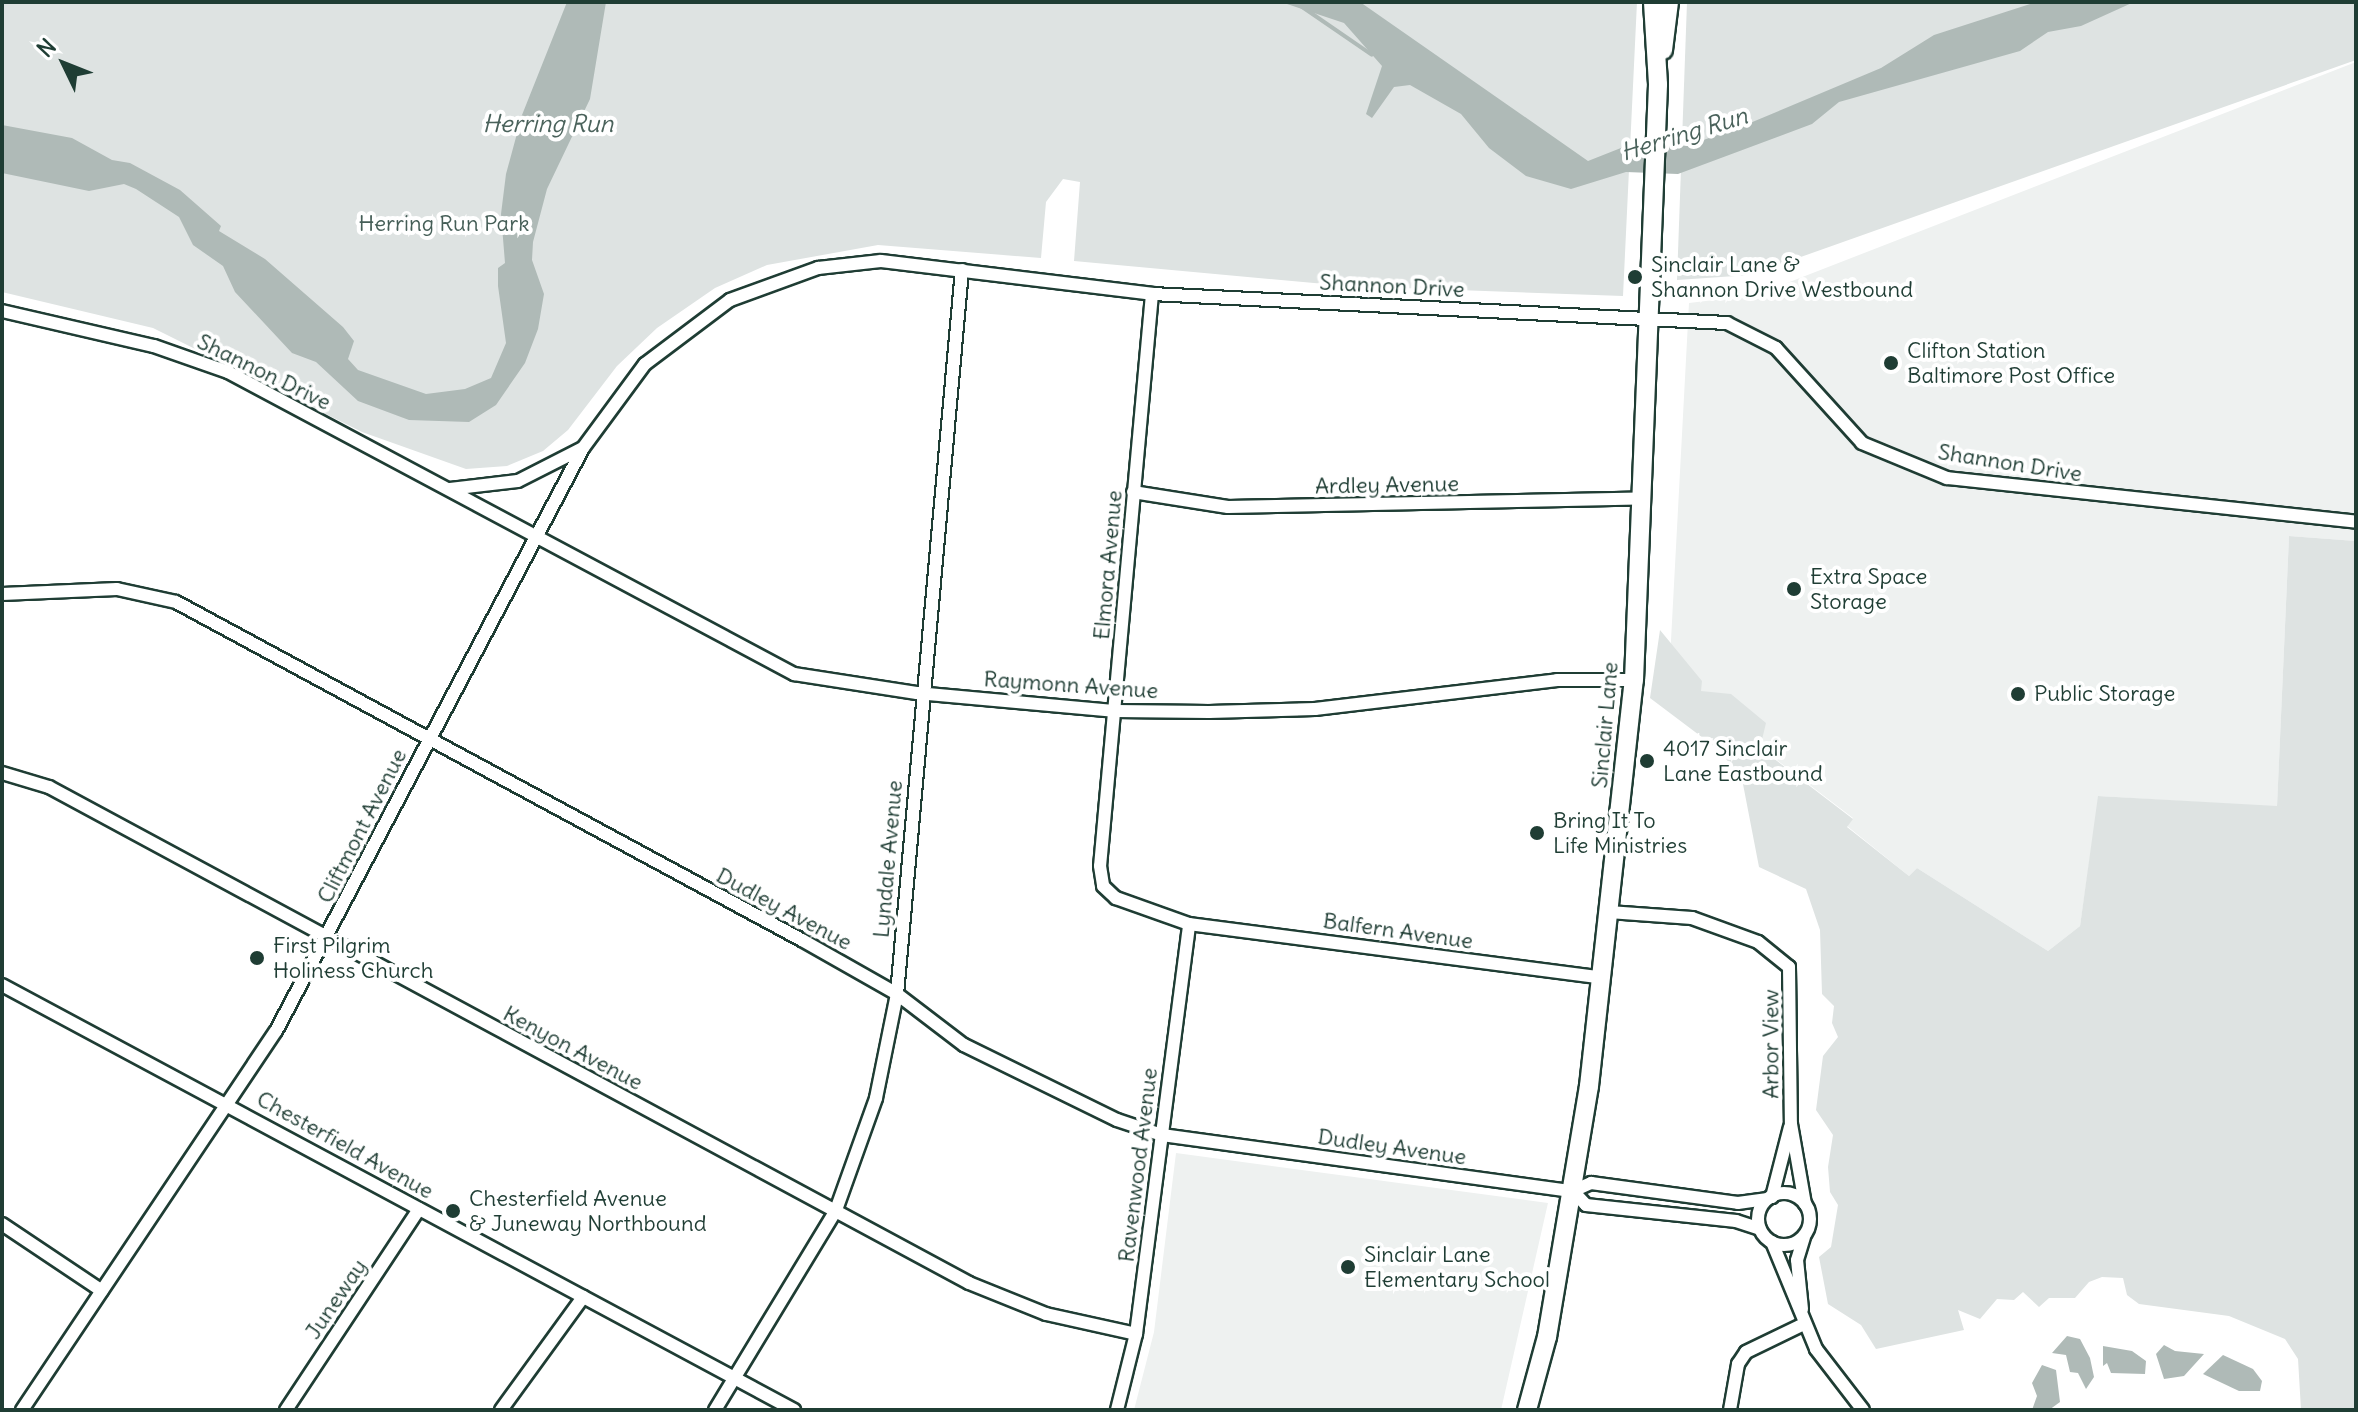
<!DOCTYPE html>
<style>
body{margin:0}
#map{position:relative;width:2358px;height:1412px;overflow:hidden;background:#fff;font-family:Delius,sans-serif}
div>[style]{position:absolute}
.built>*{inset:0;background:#eef1f0}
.green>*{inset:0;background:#dee3e2}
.water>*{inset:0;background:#afbab7}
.stream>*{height:4px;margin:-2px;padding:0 2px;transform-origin:2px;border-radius:2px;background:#afbab7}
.roads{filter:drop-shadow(2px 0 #1f3d34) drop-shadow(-2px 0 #1f3d34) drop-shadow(0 2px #1f3d34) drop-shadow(0 -2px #1f3d34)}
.minor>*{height:12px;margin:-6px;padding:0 6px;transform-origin:6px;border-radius:6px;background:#fff}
.minor>.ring{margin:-6px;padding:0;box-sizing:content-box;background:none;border:12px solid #fff;border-radius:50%}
.secondary>*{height:18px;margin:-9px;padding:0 9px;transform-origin:9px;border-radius:9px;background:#fff}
.dots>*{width:22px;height:22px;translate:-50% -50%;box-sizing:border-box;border:4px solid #fff;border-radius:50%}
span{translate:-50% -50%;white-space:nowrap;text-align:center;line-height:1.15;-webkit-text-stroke:8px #fff;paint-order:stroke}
.park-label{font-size:22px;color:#455e57}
.poi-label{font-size:22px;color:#1f3d34}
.left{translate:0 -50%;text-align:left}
.street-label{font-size:22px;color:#1f3d34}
.water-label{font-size:24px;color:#4a625b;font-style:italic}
.frame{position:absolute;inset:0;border:4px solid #1f3d34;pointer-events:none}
.north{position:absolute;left:24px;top:24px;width:80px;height:80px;-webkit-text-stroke:6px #fff;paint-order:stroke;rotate:313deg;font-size:22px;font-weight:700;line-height:32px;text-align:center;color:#1f3d34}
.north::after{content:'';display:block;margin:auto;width:28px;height:36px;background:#1f3d34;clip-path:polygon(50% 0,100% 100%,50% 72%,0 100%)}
</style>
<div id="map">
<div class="built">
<div style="clip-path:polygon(2356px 62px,2356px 541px,2289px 536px,2277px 807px,2099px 796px,2080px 926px,2048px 951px,1917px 868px,1909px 876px,1847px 826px,1853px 818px,1669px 678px,1689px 303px,1756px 295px)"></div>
<div style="clip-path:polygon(1176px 1153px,1548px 1203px,1501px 1410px,1134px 1410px,1154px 1332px)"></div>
</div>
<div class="green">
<div style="clip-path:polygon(2px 2px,1637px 2px,1623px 296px,1347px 286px,1074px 261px,1080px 182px,1063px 179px,1046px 202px,1041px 258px,878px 245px,767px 265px,715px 288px,657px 328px,617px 366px,568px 430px,543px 451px,507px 466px,466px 469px,362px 432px,153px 328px,2px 292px)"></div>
<div style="clip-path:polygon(1687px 2px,2356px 2px,2356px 60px,1750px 275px,1677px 280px)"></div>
<div style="clip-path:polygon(2289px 536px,2356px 541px,2356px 1410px,2301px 1410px,2298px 1359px,2285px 1339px,2229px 1316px,2139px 1304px,2127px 1295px,2123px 1278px,2102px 1277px,2089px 1282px,2075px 1298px,2049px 1298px,2039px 1307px,2023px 1292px,2014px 1300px,1997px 1299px,1980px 1319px,1958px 1310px,1964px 1330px,1876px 1349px,1861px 1325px,1828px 1304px,1819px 1257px,1831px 1247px,1838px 1205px,1830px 1192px,1828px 1167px,1833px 1135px,1816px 1110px,1823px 1056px,1838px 1037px,1832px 1023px,1834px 1006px,1822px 994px,1820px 930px,1806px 889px,1759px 867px,1742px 779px,1719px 750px,1650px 698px,1660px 630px,1702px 681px,1701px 691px,1731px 694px,1766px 723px,1760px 748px,1853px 819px,1847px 827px,1909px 876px,1917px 868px,2048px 951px,2080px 926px,2098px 796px,2277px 806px)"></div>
</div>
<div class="water">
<div style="clip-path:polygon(567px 2px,606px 2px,590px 99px,547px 189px,533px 242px,532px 260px,544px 294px,538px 329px,525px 363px,496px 405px,469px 422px,409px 420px,358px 401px,316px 362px,292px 353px,235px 292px,223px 266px,193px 245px,179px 217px,136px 189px,124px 184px,89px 191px,2px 173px,2px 125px,72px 138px,112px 160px,130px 163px,180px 190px,221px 226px,219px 231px,265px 259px,343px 327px,354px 341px,348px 359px,358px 370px,426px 394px,465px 389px,491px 378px,506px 343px,498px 286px,498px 268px,505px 263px,501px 214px,506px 174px,522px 115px)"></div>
<div style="clip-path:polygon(1281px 2px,1360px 2px,1588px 161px,1631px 144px,1686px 146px,1738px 128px,1881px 68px,1934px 35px,2036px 2px,2134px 2px,2081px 26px,2048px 32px,2020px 51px,1839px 102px,1812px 124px,1678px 174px,1626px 172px,1571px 189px,1526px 176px,1489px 148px,1461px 114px,1410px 85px,1394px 87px,1372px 118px,1366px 114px,1382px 66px,1344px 23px)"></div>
<div style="clip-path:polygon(2067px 1336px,2080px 1339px,2090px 1358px,2094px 1377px,2086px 1389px,2078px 1373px,2070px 1372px,2066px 1355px,2052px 1353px)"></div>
<div style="clip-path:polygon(2164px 1345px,2175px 1351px,2204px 1354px,2184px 1376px,2164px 1379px,2156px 1354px)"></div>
<div style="clip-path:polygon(2103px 1346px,2132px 1351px,2146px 1361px,2145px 1374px,2111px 1373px,2107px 1363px,2103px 1366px)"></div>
<div style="clip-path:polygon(2223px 1355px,2253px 1369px,2262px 1381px,2260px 1391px,2239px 1391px,2203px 1374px)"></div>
<div style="clip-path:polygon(2042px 1365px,2056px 1370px,2060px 1402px,2049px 1410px,2032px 1410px,2037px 1396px,2032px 1383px)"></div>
</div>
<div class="stream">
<div style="left:1295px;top:2px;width:93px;rotate:34.5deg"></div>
</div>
<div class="roads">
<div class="minor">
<div style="left:1152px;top:294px;width:574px;rotate:95.19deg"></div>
<div style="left:1100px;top:866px;width:20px;rotate:81deg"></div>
<div style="left:1103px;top:886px;width:18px;rotate:43deg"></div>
<div style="left:1116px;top:898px;width:77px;rotate:19.6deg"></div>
<div style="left:1189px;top:924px;width:417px;rotate:7.4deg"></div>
<div style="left:2px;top:311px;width:156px;rotate:13deg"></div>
<div style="left:154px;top:346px;width:78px;rotate:19.4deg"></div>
<div style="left:228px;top:372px;width:642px;rotate:28.08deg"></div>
<div style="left:794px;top:674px;width:124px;rotate:8.8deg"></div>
<div style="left:917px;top:693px;width:200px;rotate:5.2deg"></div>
<div style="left:1116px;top:711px;width:93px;rotate:0.6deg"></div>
<div style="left:1209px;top:712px;width:106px;rotate:-1.6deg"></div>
<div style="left:1315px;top:709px;width:244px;rotate:-6.8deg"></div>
<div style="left:1557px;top:680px;width:77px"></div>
<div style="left:450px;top:489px;width:68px;rotate:-6.7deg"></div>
<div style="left:518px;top:481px;width:73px;rotate:-26.9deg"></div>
<div style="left:583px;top:448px;width:104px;rotate:-53.6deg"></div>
<div style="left:645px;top:364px;width:106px;rotate:-37deg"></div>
<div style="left:730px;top:300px;width:94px;rotate:-20deg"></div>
<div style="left:818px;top:268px;width:63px;rotate:-6.3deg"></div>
<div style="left:881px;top:261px;width:273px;rotate:6.9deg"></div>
<div style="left:1152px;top:294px;width:576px;rotate:2.89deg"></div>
<div style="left:1727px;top:323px;width:55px;rotate:27deg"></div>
<div style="left:1776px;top:348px;width:128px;rotate:47.8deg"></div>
<div style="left:1862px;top:443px;width:92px;rotate:22.4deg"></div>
<div style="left:1947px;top:478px;width:411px;rotate:6.1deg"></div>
<div style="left:1133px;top:492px;width:96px;rotate:9deg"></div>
<div style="left:1228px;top:507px;width:415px;rotate:-1.2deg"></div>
<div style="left:2px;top:594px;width:115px;rotate:-2.5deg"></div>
<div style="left:117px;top:589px;width:60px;rotate:12.4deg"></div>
<div style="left:176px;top:602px;width:711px;rotate:28.37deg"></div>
<div style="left:802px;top:940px;width:109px;rotate:29.6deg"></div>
<div style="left:897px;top:994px;width:84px;rotate:37.3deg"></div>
<div style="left:964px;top:1045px;width:170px;rotate:26.1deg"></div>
<div style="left:1117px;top:1120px;width:47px;rotate:18.4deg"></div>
<div style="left:1162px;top:1135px;width:415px;rotate:7.8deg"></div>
<div style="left:2px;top:773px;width:49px;rotate:16.6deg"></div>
<div style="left:49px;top:787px;width:1045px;rotate:28.33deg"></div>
<div style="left:969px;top:1283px;width:83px;rotate:21.9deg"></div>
<div style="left:1046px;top:1314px;width:92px;rotate:12.5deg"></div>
<div style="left:1609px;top:912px;width:83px;rotate:4.1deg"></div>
<div style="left:1692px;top:918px;width:70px;rotate:20deg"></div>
<div style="left:1758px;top:942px;width:40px;rotate:39deg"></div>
<div style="left:1789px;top:967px;width:157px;rotate:89.3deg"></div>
<div style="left:1791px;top:1124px;width:81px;rotate:80.1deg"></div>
<div style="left:2px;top:985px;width:899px;rotate:28.22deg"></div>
<div style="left:1573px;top:1191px;width:20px;rotate:-24deg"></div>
<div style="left:1591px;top:1183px;width:148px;rotate:7.7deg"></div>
<div style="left:1738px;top:1203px;width:30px;rotate:-8deg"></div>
<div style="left:1573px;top:1191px;width:19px;rotate:47deg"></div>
<div style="left:1586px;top:1205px;width:151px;rotate:6.1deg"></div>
<div style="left:1736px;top:1221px;width:25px;rotate:18deg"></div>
<div class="ring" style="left:1758px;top:1193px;width:40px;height:40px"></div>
<div style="left:1772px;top:1197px;width:72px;rotate:-75.6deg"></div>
<div style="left:2px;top:1224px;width:120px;rotate:33.8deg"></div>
<div style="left:1772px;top:1242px;width:116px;rotate:67.6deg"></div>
<div style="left:1816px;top:1349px;width:77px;rotate:52.4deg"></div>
<div style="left:1802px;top:1309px;width:49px;rotate:-95.8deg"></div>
<div style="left:1797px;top:1260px;width:24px;rotate:-73deg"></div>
<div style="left:22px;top:1410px;width:456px;rotate:-56.2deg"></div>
<div style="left:276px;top:1031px;width:657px;rotate:-62.23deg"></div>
<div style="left:286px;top:1410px;width:241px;rotate:-56.5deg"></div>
<div style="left:501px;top:1410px;width:140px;rotate:-54deg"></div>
<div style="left:715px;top:1410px;width:234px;rotate:-58.8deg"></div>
<div style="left:836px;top:1210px;width:119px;rotate:-70.3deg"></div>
<div style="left:876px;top:1098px;width:106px;rotate:-78.6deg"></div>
<div style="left:897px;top:994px;width:727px;rotate:-84.87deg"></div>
<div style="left:1117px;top:1410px;width:78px;rotate:-76deg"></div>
<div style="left:1136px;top:1334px;width:413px;rotate:-82.6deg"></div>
<div style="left:1730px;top:1410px;width:47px;rotate:-80.1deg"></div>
<div style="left:1738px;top:1364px;width:14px;rotate:-56deg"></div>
<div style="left:1746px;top:1352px;width:64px;rotate:-25.8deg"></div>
</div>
<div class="secondary">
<div style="left:1663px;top:50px;width:48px;rotate:-82.9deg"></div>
<div style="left:1527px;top:1410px;width:76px;rotate:-74.7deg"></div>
<div style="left:1547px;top:1337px;width:254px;rotate:-80.5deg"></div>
<div style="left:1589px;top:1086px;width:408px;rotate:-83.7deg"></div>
<div style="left:1634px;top:680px;width:596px;rotate:-87.69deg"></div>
<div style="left:1658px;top:84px;width:82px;rotate:-93.5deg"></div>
</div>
</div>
<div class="dots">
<div style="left:1635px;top:277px;background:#1f3d34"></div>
<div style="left:1891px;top:363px;background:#1f3d34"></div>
<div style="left:1794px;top:589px;background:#1f3d34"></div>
<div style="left:2018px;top:694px;background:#1f3d34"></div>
<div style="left:1647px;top:761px;background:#1f3d34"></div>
<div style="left:1537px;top:833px;background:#1f3d34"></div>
<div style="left:257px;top:958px;background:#1f3d34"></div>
<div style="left:453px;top:1211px;background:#1f3d34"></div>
<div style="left:1348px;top:1267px;background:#1f3d34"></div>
</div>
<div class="park-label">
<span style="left:444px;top:224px">Herring Run Park</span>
</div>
<div class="poi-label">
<span class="left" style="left:1651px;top:277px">Sinclair Lane &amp;<br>Shannon Drive Westbound</span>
<span class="left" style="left:1907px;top:363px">Clifton Station<br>Baltimore Post Office</span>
<span class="left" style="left:1810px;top:589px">Extra Space<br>Storage</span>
<span class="left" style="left:2034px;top:694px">Public Storage</span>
<span class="left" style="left:1663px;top:761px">4017 Sinclair<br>Lane Eastbound</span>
<span class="left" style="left:1553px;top:833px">Bring It To<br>Life Ministries</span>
<span class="left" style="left:273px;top:958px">First Pilgrim<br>Holiness Church</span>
<span class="left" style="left:469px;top:1211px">Chesterfield Avenue<br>&amp; Juneway Northbound</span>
<span class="left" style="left:1364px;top:1267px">Sinclair Lane<br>Elementary School</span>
</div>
<div class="street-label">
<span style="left:1392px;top:286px;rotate:3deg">Shannon Drive</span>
<span style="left:264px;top:372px;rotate:26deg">Shannon Drive</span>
<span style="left:2010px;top:463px;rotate:9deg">Shannon Drive</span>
<span style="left:1387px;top:485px;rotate:-1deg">Ardley Avenue</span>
<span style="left:1108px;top:565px;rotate:-85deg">Elmora Avenue</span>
<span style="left:1071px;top:685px;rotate:4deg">Raymonn Avenue</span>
<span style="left:1605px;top:725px;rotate:-85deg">Sinclair Lane</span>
<span style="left:362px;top:826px;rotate:-63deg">Cliftmont Avenue</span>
<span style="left:888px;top:859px;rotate:-85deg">Lyndale Avenue</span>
<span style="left:784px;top:909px;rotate:28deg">Dudley Avenue</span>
<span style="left:1398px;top:931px;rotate:8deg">Balfern Avenue</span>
<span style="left:1771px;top:1044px;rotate:-90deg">Arbor View</span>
<span style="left:573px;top:1048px;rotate:28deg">Kenyon Avenue</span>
<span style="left:345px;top:1145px;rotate:29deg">Chesterfield Avenue</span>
<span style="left:1392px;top:1147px;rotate:8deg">Dudley Avenue</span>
<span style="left:1138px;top:1165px;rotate:-83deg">Ravenwood Avenue</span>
<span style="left:336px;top:1299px;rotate:-56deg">Juneway</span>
</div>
<div class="water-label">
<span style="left:548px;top:124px">Herring Run</span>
<span style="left:1684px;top:134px;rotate:-17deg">Herring Run</span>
</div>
<div class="frame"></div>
<div class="north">N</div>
</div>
